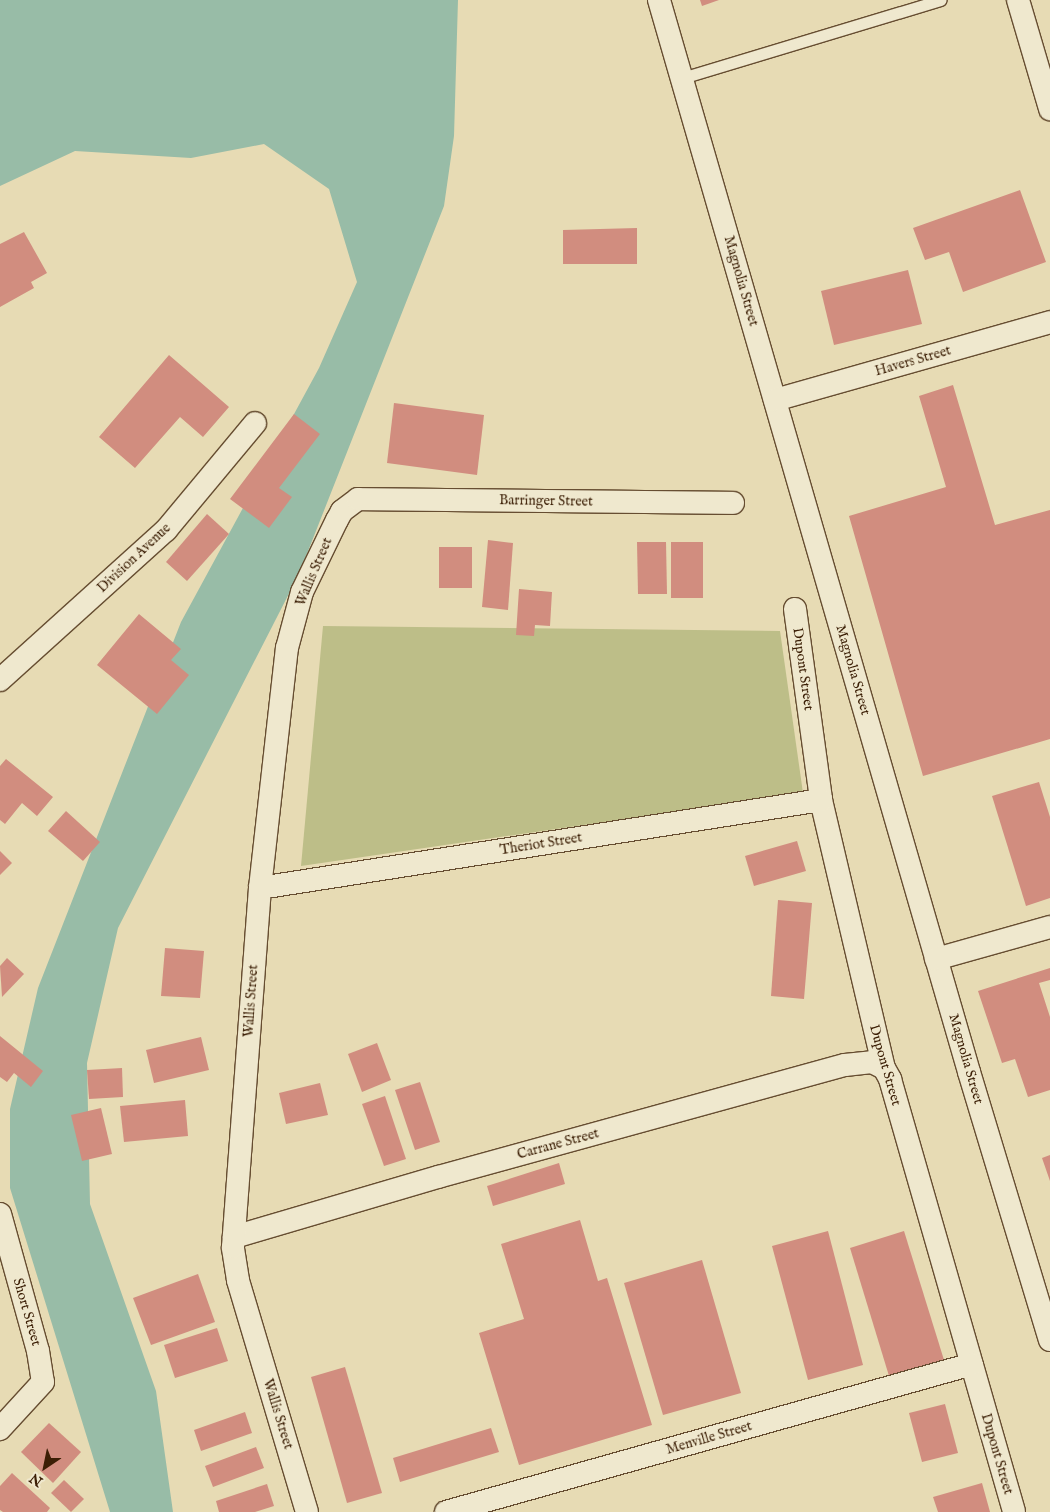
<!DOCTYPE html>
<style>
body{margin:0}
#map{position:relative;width:1050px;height:1512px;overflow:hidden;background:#e7dbb4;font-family:"IM FELL English",serif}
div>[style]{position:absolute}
.green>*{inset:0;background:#bdbe88}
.water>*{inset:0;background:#98bca7}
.building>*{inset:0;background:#d18d7f}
.roads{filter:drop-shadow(1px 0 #664d31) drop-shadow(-1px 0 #664d31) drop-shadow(0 1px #664d31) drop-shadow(0 -1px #664d31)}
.lane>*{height:11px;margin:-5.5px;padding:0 5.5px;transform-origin:5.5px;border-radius:5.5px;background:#efe8ce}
.street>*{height:22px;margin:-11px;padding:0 11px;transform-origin:11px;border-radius:11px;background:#efe8ce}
span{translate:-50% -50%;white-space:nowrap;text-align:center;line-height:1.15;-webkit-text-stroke:5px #efe8ce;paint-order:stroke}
.street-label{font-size:14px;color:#3b1e05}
.north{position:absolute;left:20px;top:1442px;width:50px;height:50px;-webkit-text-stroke:4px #efe8ce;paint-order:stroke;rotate:214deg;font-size:14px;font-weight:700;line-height:20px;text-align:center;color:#3b1e05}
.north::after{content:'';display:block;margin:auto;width:18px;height:22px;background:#3b1e05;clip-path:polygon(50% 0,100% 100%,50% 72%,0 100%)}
</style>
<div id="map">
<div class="green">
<div style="clip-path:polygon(323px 626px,780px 631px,803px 793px,301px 866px)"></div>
</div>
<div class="water">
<div style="clip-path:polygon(0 0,458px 0,454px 136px,444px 206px,299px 574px,118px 928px,87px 1063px,90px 1204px,156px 1391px,173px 1512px,110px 1512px,10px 1188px,10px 1109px,38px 988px,181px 622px,319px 368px,357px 282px,329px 189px,264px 144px,191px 158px,75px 151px,0 186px)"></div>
</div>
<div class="building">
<div style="clip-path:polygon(700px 0,719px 0,702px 6px)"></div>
<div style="clip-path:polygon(1020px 190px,1046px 262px,963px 292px,949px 252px,925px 260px,913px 228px)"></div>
<div style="clip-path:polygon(637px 228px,637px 264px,563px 264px,563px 230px)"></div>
<div style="clip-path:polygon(24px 232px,47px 273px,31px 282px,34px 288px,0 307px,0 244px)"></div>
<div style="clip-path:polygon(908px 270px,922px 324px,834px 345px,821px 291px)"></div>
<div style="clip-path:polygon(169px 355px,229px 407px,203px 437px,180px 417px,135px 468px,99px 437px)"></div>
<div style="clip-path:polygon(953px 385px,995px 525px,1050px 510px,1050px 739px,923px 776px,849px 516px,946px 487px,919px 396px)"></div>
<div style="clip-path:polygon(394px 403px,484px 415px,477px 475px,387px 463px)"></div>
<div style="clip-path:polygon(294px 414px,320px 434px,279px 488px,292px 497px,269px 528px,230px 499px)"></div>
<div style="clip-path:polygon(207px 514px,229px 534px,187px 581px,166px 562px)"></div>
<div style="clip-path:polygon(488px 540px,513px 543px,508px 610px,482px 607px)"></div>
<div style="clip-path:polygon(637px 542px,666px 542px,667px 594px,638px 594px)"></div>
<div style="clip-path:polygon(671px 542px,703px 542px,703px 598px,671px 598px)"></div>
<div style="clip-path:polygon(439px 547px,472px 547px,472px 588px,439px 588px)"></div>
<div style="clip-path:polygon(519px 589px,552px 592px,550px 626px,535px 625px,534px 636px,516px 635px)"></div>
<div style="clip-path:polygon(139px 614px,181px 649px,171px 660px,189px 675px,157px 714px,97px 665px)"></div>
<div style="clip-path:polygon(6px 759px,53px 797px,37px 816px,22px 803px,5px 824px,0 820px,0 766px)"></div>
<div style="clip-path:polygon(1039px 782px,1050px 817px,1050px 898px,1026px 906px,992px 796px)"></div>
<div style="clip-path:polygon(66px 811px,100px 842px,83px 861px,48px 831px)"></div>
<div style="clip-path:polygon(797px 841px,806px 871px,754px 886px,745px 856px)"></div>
<div style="clip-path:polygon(0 851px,12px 863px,0 875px)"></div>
<div style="clip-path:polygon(778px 900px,812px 903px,804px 999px,771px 996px)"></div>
<div style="clip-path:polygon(165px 948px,204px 951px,200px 998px,161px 996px)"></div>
<div style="clip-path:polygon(7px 958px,24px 974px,2px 997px,0 966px)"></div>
<div style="clip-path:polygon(1050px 968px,1050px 980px,1039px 983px,1050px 1017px,1050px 1090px,1028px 1097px,1015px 1059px,1002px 1063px,978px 991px)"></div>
<div style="clip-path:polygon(0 1036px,43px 1071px,31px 1087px,14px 1073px,7px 1082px,0 1077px)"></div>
<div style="clip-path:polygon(201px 1037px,209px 1070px,154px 1083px,146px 1050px)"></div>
<div style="clip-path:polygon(377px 1043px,391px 1080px,362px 1092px,348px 1054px)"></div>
<div style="clip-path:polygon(122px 1068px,123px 1097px,89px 1099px,87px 1070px)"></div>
<div style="clip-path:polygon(420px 1082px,440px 1142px,415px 1150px,395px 1090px)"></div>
<div style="clip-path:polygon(320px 1083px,328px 1115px,286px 1124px,279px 1093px)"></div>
<div style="clip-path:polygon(385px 1096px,406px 1159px,384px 1166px,362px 1104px)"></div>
<div style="clip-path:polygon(185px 1100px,188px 1136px,124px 1142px,120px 1106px)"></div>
<div style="clip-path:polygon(101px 1108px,112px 1154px,82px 1161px,71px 1115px)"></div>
<div style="clip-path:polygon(1050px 1155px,1050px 1181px,1042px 1158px)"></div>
<div style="clip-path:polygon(559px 1163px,565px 1184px,493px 1206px,487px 1186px)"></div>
<div style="clip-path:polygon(580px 1220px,598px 1281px,607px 1278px,652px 1425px,519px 1465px,479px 1333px,524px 1319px,501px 1244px)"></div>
<div style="clip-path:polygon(828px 1231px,863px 1365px,808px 1380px,772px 1246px)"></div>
<div style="clip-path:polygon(904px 1231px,944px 1360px,889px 1376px,850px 1248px)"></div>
<div style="clip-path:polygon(702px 1260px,741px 1393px,663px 1415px,624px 1283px)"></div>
<div style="clip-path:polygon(198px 1274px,215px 1322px,151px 1345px,133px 1298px)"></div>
<div style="clip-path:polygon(217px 1328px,228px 1361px,175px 1378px,164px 1345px)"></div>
<div style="clip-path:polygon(345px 1367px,382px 1493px,347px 1503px,311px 1377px)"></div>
<div style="clip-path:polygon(945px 1404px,958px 1453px,922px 1462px,909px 1413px)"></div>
<div style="clip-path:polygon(245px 1412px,252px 1433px,201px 1451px,194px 1430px)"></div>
<div style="clip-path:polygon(49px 1423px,81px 1452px,53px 1483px,21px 1452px)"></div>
<div style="clip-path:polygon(491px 1428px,499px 1452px,400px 1482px,393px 1458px)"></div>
<div style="clip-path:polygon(256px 1447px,264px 1468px,213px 1487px,205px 1466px)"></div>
<div style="clip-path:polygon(12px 1473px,50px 1508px,47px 1512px,3px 1512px,0 1510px,0 1486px)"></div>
<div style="clip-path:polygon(64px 1480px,84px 1499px,71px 1512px,51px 1493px)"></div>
<div style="clip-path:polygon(982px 1483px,990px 1512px,938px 1512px,933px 1497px)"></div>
<div style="clip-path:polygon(267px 1484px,274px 1506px,255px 1512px,219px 1512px,216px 1501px)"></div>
</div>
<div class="roads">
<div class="lane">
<div style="left:682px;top:78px;width:270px;rotate:-16.8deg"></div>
</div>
<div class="street">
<div style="left:659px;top:0;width:1116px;rotate:73.87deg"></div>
<div style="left:969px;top:1072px;width:280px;rotate:73.2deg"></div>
<div style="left:1018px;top:0;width:114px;rotate:73.6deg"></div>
<div style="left:775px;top:400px;width:286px;rotate:-15.8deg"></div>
<div style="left:795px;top:609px;width:193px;rotate:82.2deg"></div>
<div style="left:821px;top:800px;width:275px;rotate:76.8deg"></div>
<div style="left:884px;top:1068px;width:13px;rotate:61deg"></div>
<div style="left:890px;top:1079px;width:450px;rotate:74deg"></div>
<div style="left:0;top:680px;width:224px;rotate:-42.1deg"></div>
<div style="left:166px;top:530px;width:139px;rotate:-50.2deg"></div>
<div style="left:260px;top:888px;width:568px;rotate:-8.91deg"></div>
<div style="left:936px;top:959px;width:118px;rotate:-15.7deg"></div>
<div style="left:0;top:1214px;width:142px;rotate:74.5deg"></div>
<div style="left:38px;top:1351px;width:31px;rotate:81deg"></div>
<div style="left:43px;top:1382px;width:64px;rotate:132.5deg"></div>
<div style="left:234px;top:1237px;width:213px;rotate:-16.4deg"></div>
<div style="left:438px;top:1177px;width:422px;rotate:-15.4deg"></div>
<div style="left:845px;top:1065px;width:27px;rotate:-6deg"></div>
<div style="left:872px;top:1062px;width:13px;rotate:27deg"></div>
<div style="left:307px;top:1512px;width:242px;rotate:-106.6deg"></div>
<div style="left:238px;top:1280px;width:33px;rotate:-99deg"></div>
<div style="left:233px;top:1247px;width:360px;rotate:-85.7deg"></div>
<div style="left:260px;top:888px;width:242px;rotate:-83.6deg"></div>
<div style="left:287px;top:648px;width:58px;rotate:-75deg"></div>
<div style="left:302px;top:592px;width:80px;rotate:-64.1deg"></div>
<div style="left:337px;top:520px;width:10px;rotate:-61deg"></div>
<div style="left:342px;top:511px;width:20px;rotate:-37deg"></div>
<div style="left:358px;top:499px;width:375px;rotate:0.6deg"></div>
<div style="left:446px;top:1512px;width:546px;rotate:-15.71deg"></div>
</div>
</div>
<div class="street-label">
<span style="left:741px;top:281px;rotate:74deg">Magnolia Street</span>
<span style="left:913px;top:361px;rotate:-16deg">Havers Street</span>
<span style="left:546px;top:501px;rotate:1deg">Barringer Street</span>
<span style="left:134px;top:558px;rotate:-43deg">Division Avenue</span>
<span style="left:314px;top:572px;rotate:-67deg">Wallis Street</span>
<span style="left:803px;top:669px;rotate:82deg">Dupont Street</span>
<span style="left:853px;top:670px;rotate:74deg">Magnolia Street</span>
<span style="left:541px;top:844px;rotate:-9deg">Theriot Street</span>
<span style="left:251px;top:1001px;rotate:-86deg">Wallis Street</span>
<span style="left:966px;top:1059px;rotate:74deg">Magnolia Street</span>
<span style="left:885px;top:1065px;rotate:74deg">Dupont Street</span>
<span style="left:558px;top:1144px;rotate:-15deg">Carrane Street</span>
<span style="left:27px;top:1312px;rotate:74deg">Short Street</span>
<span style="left:278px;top:1414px;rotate:73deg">Wallis Street</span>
<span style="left:709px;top:1438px;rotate:-16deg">Menville Street</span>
<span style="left:997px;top:1454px;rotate:74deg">Dupont Street</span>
</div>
<div class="north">N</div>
</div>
